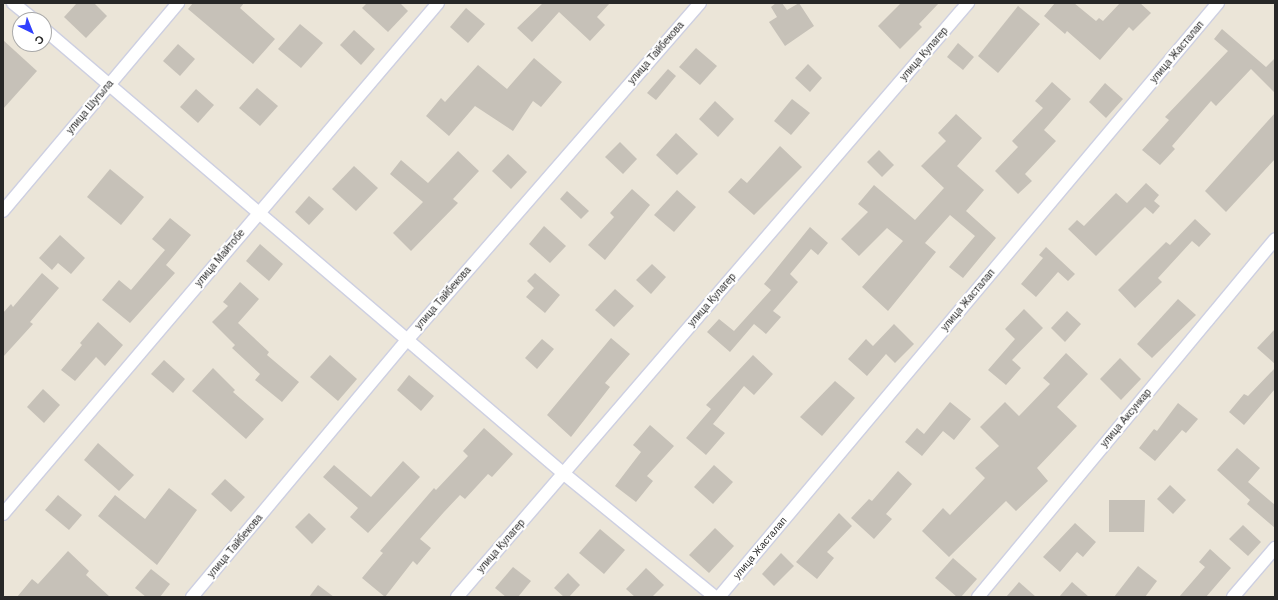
<!DOCTYPE html>
<meta charset="utf-8">
<style>
body{margin:0}
#map{position:relative;width:1278px;height:600px;overflow:hidden;background:#ebe5d8;font-family:Helvetica,sans-serif}
div>[style]{position:absolute}
.building>*{inset:0;background:#c6c1b8}
.roads{filter:drop-shadow(1px 0 #cdcfe1) drop-shadow(-1px 0 #cdcfe1) drop-shadow(0 1px #cdcfe1) drop-shadow(0 -1px #cdcfe1)}
.minor>*{height:12px;margin:-6px;padding:0 6px;transform-origin:6px;border-radius:6px;background:#fff}
span{translate:-50% -50%;white-space:nowrap;text-align:center;line-height:1.15;-webkit-text-stroke:4px #fff;paint-order:stroke}
.street-label{font-size:10px;color:#272727}
.frame{position:absolute;inset:0;border:4px solid #272727;pointer-events:none}
.north{position:absolute;left:12px;top:12px;width:40px;height:40px;box-sizing:border-box;background:#fff;border:1px solid #a9a9a9;border-radius:50%;rotate:137deg;font-size:11px;font-weight:700;line-height:16px;text-align:center;color:#272727}
.north::after{content:'';display:block;margin:auto;width:14px;height:18px;background:#3140fe;clip-path:polygon(50% 0,100% 100%,50% 72%,0 100%)}
</style>
<div id="map">
<div class="building">
<div style="clip-path:polygon(77px 3px,94px 3px,107px 16px,86px 38px,64px 17px)"></div>
<div style="clip-path:polygon(193px 3px,244px 3px,240px 8px,275px 39px,253px 64px,188px 9px)"></div>
<div style="clip-path:polygon(367px 3px,400px 3px,408px 11px,388px 32px,362px 8px)"></div>
<div style="clip-path:polygon(543px 3px,610px 3px,597px 17px,605px 25px,590px 41px,559px 12px,532px 42px,517px 28px)"></div>
<div style="clip-path:polygon(776px 3px,782px 3px,787px 10px,799px 3px,814px 26px,785px 46px,769px 22px,777px 17px,771px 7px)"></div>
<div style="clip-path:polygon(901px 3px,939px 3px,919px 24px,922px 27px,900px 49px,878px 26px)"></div>
<div style="clip-path:polygon(1055px 3px,1074px 3px,1096px 21px,1099px 18px,1103px 21px,1120px 3px,1140px 3px,1151px 13px,1133px 31px,1129px 27px,1100px 60px,1067px 31px,1065px 34px,1044px 16px)"></div>
<div style="clip-path:polygon(1018px 6px,1040px 24px,998px 73px,978px 56px)"></div>
<div style="clip-path:polygon(466px 8px,485px 24px,468px 43px,450px 27px)"></div>
<div style="clip-path:polygon(300px 24px,323px 43px,301px 68px,278px 49px)"></div>
<div style="clip-path:polygon(1222px 29px,1266px 67px,1275px 58px,1275px 93px,1251px 69px,1216px 106px,1211px 101px,1172px 146px,1175px 149px,1160px 165px,1142px 150px,1169px 120px,1165px 117px,1228px 51px,1214px 39px)"></div>
<div style="clip-path:polygon(354px 30px,375px 49px,361px 65px,340px 45px)"></div>
<div style="clip-path:polygon(3px 40px,37px 71px,3px 109px)"></div>
<div style="clip-path:polygon(958px 43px,974px 57px,963px 70px,947px 57px)"></div>
<div style="clip-path:polygon(178px 44px,195px 59px,180px 76px,163px 61px)"></div>
<div style="clip-path:polygon(696px 48px,717px 66px,700px 85px,679px 67px)"></div>
<div style="clip-path:polygon(534px 58px,562px 82px,541px 107px,533px 101px,513px 131px,475px 106px,449px 136px,426px 116px,441px 98px,445px 102px,478px 65px,507px 89px)"></div>
<div style="clip-path:polygon(808px 64px,822px 78px,810px 92px,795px 78px)"></div>
<div style="clip-path:polygon(668px 69px,676px 76px,656px 100px,647px 93px)"></div>
<div style="clip-path:polygon(1052px 82px,1071px 99px,1044px 130px,1056px 141px,1025px 174px,1032px 181px,1018px 194px,995px 171px,1018px 147px,1012px 141px,1043px 108px,1035px 101px)"></div>
<div style="clip-path:polygon(1105px 83px,1123px 99px,1106px 118px,1089px 102px)"></div>
<div style="clip-path:polygon(257px 88px,278px 106px,260px 126px,239px 108px)"></div>
<div style="clip-path:polygon(196px 89px,214px 105px,198px 123px,180px 107px)"></div>
<div style="clip-path:polygon(792px 99px,810px 113px,791px 135px,774px 121px)"></div>
<div style="clip-path:polygon(715px 101px,734px 119px,718px 137px,699px 119px)"></div>
<div style="clip-path:polygon(1275px 113px,1275px 159px,1226px 212px,1205px 191px)"></div>
<div style="clip-path:polygon(956px 114px,982px 138px,957px 166px,984px 190px,966px 211px,996px 238px,963px 278px,949px 267px,975px 236px,950px 215px,925px 243px,936px 252px,888px 311px,862px 287px,903px 241px,887px 228px,859px 256px,841px 239px,868px 212px,858px 204px,874px 185px,915px 220px,944px 188px,921px 166px,946px 141px,938px 133px)"></div>
<div style="clip-path:polygon(676px 133px,698px 154px,677px 175px,656px 155px)"></div>
<div style="clip-path:polygon(620px 142px,637px 159px,623px 174px,605px 157px)"></div>
<div style="clip-path:polygon(780px 146px,802px 167px,754px 215px,728px 192px,741px 178px,747px 183px)"></div>
<div style="clip-path:polygon(879px 150px,894px 165px,882px 177px,867px 162px)"></div>
<div style="clip-path:polygon(458px 151px,479px 171px,453px 199px,458px 203px,411px 251px,393px 233px,423px 202px,390px 174px,401px 160px,428px 183px)"></div>
<div style="clip-path:polygon(508px 154px,527px 172px,511px 189px,492px 171px)"></div>
<div style="clip-path:polygon(354px 166px,378px 188px,356px 211px,332px 189px)"></div>
<div style="clip-path:polygon(110px 169px,144px 197px,121px 225px,87px 197px)"></div>
<div style="clip-path:polygon(1146px 183px,1159px 195px,1154px 201px,1160px 206px,1153px 214px,1145px 207px,1096px 256px,1068px 229px,1077px 220px,1084px 226px,1116px 193px,1127px 203px)"></div>
<div style="clip-path:polygon(632px 189px,650px 205px,605px 260px,588px 245px,614px 217px,610px 213px)"></div>
<div style="clip-path:polygon(677px 190px,696px 207px,674px 232px,654px 215px)"></div>
<div style="clip-path:polygon(567px 191px,589px 211px,581px 219px,560px 199px)"></div>
<div style="clip-path:polygon(309px 196px,324px 209px,309px 225px,295px 212px)"></div>
<div style="clip-path:polygon(170px 218px,191px 235px,166px 265px,175px 273px,130px 323px,102px 300px,119px 280px,131px 290px,165px 250px,152px 239px)"></div>
<div style="clip-path:polygon(1195px 219px,1211px 234px,1199px 247px,1192px 241px,1158px 278px,1162px 282px,1135px 308px,1118px 290px,1166px 242px,1170px 245px)"></div>
<div style="clip-path:polygon(544px 226px,566px 246px,550px 263px,529px 244px)"></div>
<div style="clip-path:polygon(810px 227px,828px 243px,818px 255px,811px 249px,790px 274px,798px 282px,773px 311px,781px 317px,766px 334px,754px 324px,730px 352px,707px 332px,719px 319px,734px 331px,771px 290px,764px 284px)"></div>
<div style="clip-path:polygon(60px 235px,85px 258px,71px 274px,58px 263px,52px 270px,39px 258px)"></div>
<div style="clip-path:polygon(260px 244px,283px 264px,269px 281px,246px 261px)"></div>
<div style="clip-path:polygon(1046px 247px,1075px 274px,1068px 281px,1058px 272px,1036px 297px,1021px 284px,1043px 258px,1039px 255px)"></div>
<div style="clip-path:polygon(652px 264px,666px 277px,651px 294px,636px 280px)"></div>
<div style="clip-path:polygon(42px 273px,59px 288px,30px 322px,33px 324px,3px 357px,3px 313px,11px 304px,13px 307px)"></div>
<div style="clip-path:polygon(535px 273px,560px 295px,545px 313px,526px 297px,534px 288px,527px 281px)"></div>
<div style="clip-path:polygon(240px 282px,259px 299px,238px 323px,269px 352px,267px 355px,299px 382px,282px 402px,255px 380px,260px 374px,232px 348px,235px 345px,212px 322px,228px 306px,223px 302px)"></div>
<div style="clip-path:polygon(615px 289px,634px 306px,614px 327px,595px 310px)"></div>
<div style="clip-path:polygon(1178px 299px,1196px 315px,1152px 358px,1137px 344px)"></div>
<div style="clip-path:polygon(1024px 309px,1043px 328px,1012px 360px,1021px 368px,1006px 385px,988px 370px,1015px 339px,1005px 329px)"></div>
<div style="clip-path:polygon(1067px 311px,1081px 324px,1065px 342px,1051px 328px)"></div>
<div style="clip-path:polygon(98px 322px,123px 345px,105px 366px,96px 357px,75px 381px,61px 370px,82px 345px,80px 343px)"></div>
<div style="clip-path:polygon(894px 324px,914px 344px,895px 363px,886px 354px,867px 376px,848px 359px,866px 339px,873px 346px)"></div>
<div style="clip-path:polygon(1275px 329px,1275px 364px,1257px 348px)"></div>
<div style="clip-path:polygon(611px 338px,630px 354px,605px 383px,610px 387px,571px 437px,547px 415px)"></div>
<div style="clip-path:polygon(542px 339px,554px 349px,537px 369px,525px 358px)"></div>
<div style="clip-path:polygon(1066px 353px,1088px 374px,1057px 407px,1077px 426px,1037px 468px,1048px 481px,1016px 511px,1006px 501px,949px 557px,922px 531px,943px 508px,950px 515px,985px 478px,975px 468px,999px 446px,980px 427px,1005px 402px,1019px 416px,1050px 384px,1043px 378px)"></div>
<div style="clip-path:polygon(330px 355px,357px 379px,338px 401px,310px 377px)"></div>
<div style="clip-path:polygon(753px 355px,773px 374px,754px 395px,744px 386px,713px 424px,725px 433px,706px 455px,686px 438px,711px 409px,706px 405px)"></div>
<div style="clip-path:polygon(1120px 358px,1141px 379px,1121px 400px,1100px 379px)"></div>
<div style="clip-path:polygon(164px 360px,185px 379px,173px 393px,151px 374px)"></div>
<div style="clip-path:polygon(213px 368px,235px 390px,233px 392px,264px 419px,246px 439px,192px 391px)"></div>
<div style="clip-path:polygon(1275px 368px,1275px 389px,1244px 425px,1229px 412px,1244px 394px,1248px 396px)"></div>
<div style="clip-path:polygon(409px 375px,434px 396px,421px 411px,397px 390px)"></div>
<div style="clip-path:polygon(835px 381px,855px 398px,822px 436px,800px 417px)"></div>
<div style="clip-path:polygon(43px 389px,60px 405px,44px 423px,27px 407px)"></div>
<div style="clip-path:polygon(950px 402px,971px 419px,954px 440px,943px 431px,922px 456px,905px 442px,917px 428px,924px 434px)"></div>
<div style="clip-path:polygon(1178px 403px,1198px 419px,1186px 433px,1182px 430px,1155px 461px,1139px 448px,1154px 429px,1157px 431px)"></div>
<div style="clip-path:polygon(650px 425px,674px 446px,647px 476px,653px 481px,636px 502px,615px 486px,641px 452px,633px 445px)"></div>
<div style="clip-path:polygon(484px 428px,513px 454px,492px 477px,488px 474px,465px 499px,460px 495px,444px 512px,420px 539px,431px 548px,417px 565px,413px 561px,385px 597px,362px 578px,383px 553px,380px 551px,434px 488px,436px 490px,468px 456px,463px 451px)"></div>
<div style="clip-path:polygon(98px 443px,134px 475px,119px 491px,84px 460px)"></div>
<div style="clip-path:polygon(1237px 448px,1260px 468px,1248px 482px,1275px 505px,1275px 528px,1247px 504px,1250px 500px,1217px 470px)"></div>
<div style="clip-path:polygon(403px 461px,420px 477px,368px 533px,350px 517px,358px 508px,323px 477px,334px 465px,371px 497px)"></div>
<div style="clip-path:polygon(714px 465px,733px 482px,713px 504px,694px 487px)"></div>
<div style="clip-path:polygon(898px 471px,912px 484px,886px 514px,892px 519px,874px 539px,851px 518px,869px 499px,872px 501px)"></div>
<div style="clip-path:polygon(225px 479px,245px 497px,231px 512px,211px 494px)"></div>
<div style="clip-path:polygon(1170px 485px,1186px 500px,1173px 514px,1157px 499px)"></div>
<div style="clip-path:polygon(169px 488px,197px 510px,157px 565px,98px 516px,115px 495px,145px 519px)"></div>
<div style="clip-path:polygon(58px 495px,82px 515px,69px 530px,45px 510px)"></div>
<div style="clip-path:polygon(1109px 500px,1145px 500px,1144px 532px,1109px 532px)"></div>
<div style="clip-path:polygon(309px 513px,326px 529px,312px 544px,295px 527px)"></div>
<div style="clip-path:polygon(839px 513px,852px 526px,827px 552px,834px 558px,817px 579px,796px 562px)"></div>
<div style="clip-path:polygon(1075px 523px,1096px 542px,1083px 557px,1077px 552px,1060px 572px,1043px 557px)"></div>
<div style="clip-path:polygon(1243px 525px,1261px 542px,1248px 556px,1229px 539px)"></div>
<div style="clip-path:polygon(715px 528px,734px 546px,709px 573px,689px 555px)"></div>
<div style="clip-path:polygon(600px 529px,625px 550px,604px 574px,579px 553px)"></div>
<div style="clip-path:polygon(1210px 549px,1231px 568px,1206px 597px,1179px 597px,1205px 567px,1199px 562px)"></div>
<div style="clip-path:polygon(68px 551px,89px 571px,86px 575px,110px 597px,17px 597px,32px 579px,38px 584px)"></div>
<div style="clip-path:polygon(781px 553px,794px 566px,774px 586px,762px 574px)"></div>
<div style="clip-path:polygon(953px 558px,977px 579px,961px 597px,957px 597px,935px 578px)"></div>
<div style="clip-path:polygon(1138px 566px,1157px 581px,1145px 597px,1114px 597px)"></div>
<div style="clip-path:polygon(513px 567px,531px 581px,518px 597px,506px 597px,495px 588px)"></div>
<div style="clip-path:polygon(646px 568px,664px 585px,652px 597px,635px 597px,626px 589px)"></div>
<div style="clip-path:polygon(151px 569px,170px 584px,160px 597px,146px 597px,135px 588px)"></div>
<div style="clip-path:polygon(568px 573px,580px 585px,569px 597px,564px 597px,554px 588px)"></div>
<div style="clip-path:polygon(1019px 582px,1036px 597px,1006px 597px)"></div>
<div style="clip-path:polygon(1072px 582px,1089px 597px,1059px 597px)"></div>
<div style="clip-path:polygon(318px 585px,334px 597px,309px 597px)"></div>
</div>
<div class="roads">
<div class="minor">
<div style="left:13px;top:3px;width:27px;rotate:39deg"></div>
<div style="left:44px;top:29px;width:683px;rotate:40.55deg"></div>
<div style="left:563px;top:473px;width:196px;rotate:39.2deg"></div>
<div style="left:3px;top:211px;width:272px;rotate:-49.9deg"></div>
<div style="left:3px;top:514px;width:671px;rotate:-49.59deg"></div>
<div style="left:192px;top:597px;width:336px;rotate:-50.1deg"></div>
<div style="left:408px;top:339px;width:445px;rotate:-49deg"></div>
<div style="left:457px;top:597px;width:784px;rotate:-49.3deg"></div>
<div style="left:719px;top:597px;width:776px;rotate:-49.97deg"></div>
<div style="left:978px;top:597px;width:465px;rotate:-50.3deg"></div>
<div style="left:1233px;top:597px;width:65px;rotate:-49.4deg"></div>
</div>
</div>
<div class="street-label">
<span style="left:1177px;top:52px;rotate:-50deg">улица Жасталап</span>
<span style="left:656px;top:53px;rotate:-49deg">улица Тайбекова</span>
<span style="left:924px;top:54px;rotate:-49deg">улица Кулагер</span>
<span style="left:90px;top:107px;rotate:-50deg">улица Шугыла</span>
<span style="left:220px;top:258px;rotate:-50deg">улица Майтобе</span>
<span style="left:443px;top:298px;rotate:-49deg">улица Тайбекова</span>
<span style="left:712px;top:300px;rotate:-49deg">улица Кулагер</span>
<span style="left:968px;top:300px;rotate:-50deg">улица Жасталап</span>
<span style="left:1126px;top:418px;rotate:-50deg">улица Аксункар</span>
<span style="left:235px;top:546px;rotate:-50deg">улица Тайбекова</span>
<span style="left:501px;top:546px;rotate:-49deg">улица Кулагер</span>
<span style="left:760px;top:548px;rotate:-50deg">улица Жасталап</span>
</div>
<div class="frame"></div>
<div class="north">С</div>
</div>
